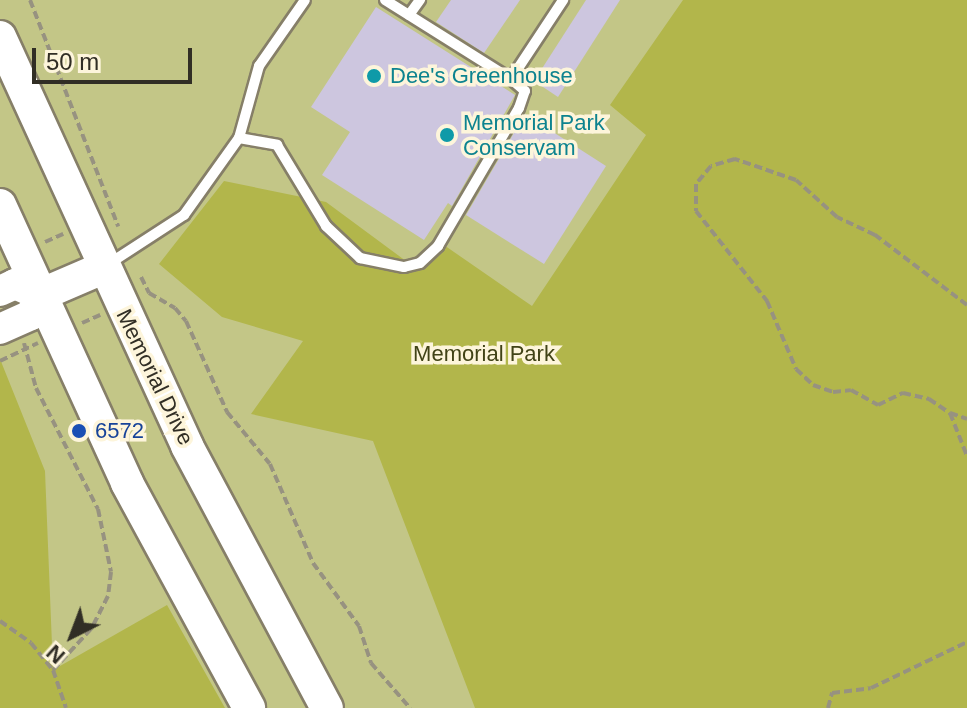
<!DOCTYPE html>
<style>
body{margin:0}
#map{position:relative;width:967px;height:708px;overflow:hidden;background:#efe7ce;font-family:Helvetica,sans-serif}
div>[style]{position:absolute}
.green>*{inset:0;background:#c3c687}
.forest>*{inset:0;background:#b2b64b}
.building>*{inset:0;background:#cdc6df}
.path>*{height:4px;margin-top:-2px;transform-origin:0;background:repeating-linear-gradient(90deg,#979280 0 8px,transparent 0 12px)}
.roads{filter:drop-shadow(2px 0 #867f68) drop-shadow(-2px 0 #867f68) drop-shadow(0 2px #867f68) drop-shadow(0 -2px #867f68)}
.lane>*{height:10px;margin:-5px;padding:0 5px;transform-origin:5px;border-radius:5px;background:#fff}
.secondary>*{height:30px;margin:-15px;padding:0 15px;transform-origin:15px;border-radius:15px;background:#fff}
.primary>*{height:32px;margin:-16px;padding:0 16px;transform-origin:16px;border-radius:16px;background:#fff}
.dots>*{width:22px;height:22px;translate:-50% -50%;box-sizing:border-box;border:4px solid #fdf5db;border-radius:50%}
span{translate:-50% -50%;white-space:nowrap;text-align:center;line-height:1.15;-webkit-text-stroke:7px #fdf5db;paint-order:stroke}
.culture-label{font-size:22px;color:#0d838f}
.left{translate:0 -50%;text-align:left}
.park-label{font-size:22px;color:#414317}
.street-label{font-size:22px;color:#312e25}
.transit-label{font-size:22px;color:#164399}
.north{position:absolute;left:32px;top:596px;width:80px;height:80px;-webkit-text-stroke:6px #fdf5db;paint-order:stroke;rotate:222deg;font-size:22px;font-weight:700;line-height:32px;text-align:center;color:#312e25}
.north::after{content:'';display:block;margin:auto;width:28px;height:36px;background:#312e25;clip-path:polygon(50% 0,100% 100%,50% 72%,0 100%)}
.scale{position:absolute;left:32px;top:48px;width:160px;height:36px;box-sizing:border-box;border:4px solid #312e25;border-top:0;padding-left:10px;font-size:24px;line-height:28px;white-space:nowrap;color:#312e25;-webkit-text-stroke:6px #fdf5db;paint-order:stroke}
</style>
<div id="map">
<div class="green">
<div style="clip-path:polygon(0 0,967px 0,967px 708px,0 708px)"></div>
</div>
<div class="forest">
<div style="clip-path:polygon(683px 0,967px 0,967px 708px,475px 708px,373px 441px,251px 414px,303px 341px,222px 317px,159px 264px,224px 181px,326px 202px,414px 267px,441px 243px,532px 306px,646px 135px,610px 105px)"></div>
<div style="clip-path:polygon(0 359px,45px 471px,53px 670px,167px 605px,225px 708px,0 708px)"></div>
</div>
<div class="building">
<div style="clip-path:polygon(451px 0,520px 0,484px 53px,436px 22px)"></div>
<div style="clip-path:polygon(586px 0,620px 0,558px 97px,534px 81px)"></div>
<div style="clip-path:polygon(376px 7px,515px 95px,452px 206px,448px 203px,424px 240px,322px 175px,350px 132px,311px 107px)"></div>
<div style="clip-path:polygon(525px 114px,606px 166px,544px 264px,466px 215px)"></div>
</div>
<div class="path">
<div style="left:30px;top:0;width:243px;rotate:68.7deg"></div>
<div style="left:45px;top:242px;width:20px;rotate:-24deg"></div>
<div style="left:141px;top:277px;width:18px;rotate:63deg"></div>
<div style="left:149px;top:293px;width:30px;rotate:30deg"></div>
<div style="left:175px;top:308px;width:17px;rotate:50deg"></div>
<div style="left:186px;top:321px;width:100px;rotate:65.7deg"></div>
<div style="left:227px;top:412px;width:67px;rotate:50.4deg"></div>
<div style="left:270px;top:464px;width:108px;rotate:66.5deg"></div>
<div style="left:313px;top:563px;width:78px;rotate:53.9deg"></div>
<div style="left:359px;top:626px;width:39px;rotate:72deg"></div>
<div style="left:371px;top:663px;width:60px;rotate:49.1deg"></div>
<div style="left:967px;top:305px;width:116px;rotate:-142.7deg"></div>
<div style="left:875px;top:235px;width:42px;rotate:-154.7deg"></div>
<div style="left:837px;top:217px;width:55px;rotate:-137.9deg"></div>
<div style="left:796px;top:180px;width:65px;rotate:-161deg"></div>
<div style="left:735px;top:159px;width:25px;rotate:164deg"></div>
<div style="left:711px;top:166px;width:23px;rotate:130deg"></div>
<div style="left:696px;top:184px;width:27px;rotate:90deg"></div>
<div style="left:696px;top:211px;width:115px;rotate:51.7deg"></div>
<div style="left:767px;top:301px;width:74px;rotate:66.9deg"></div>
<div style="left:796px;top:369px;width:23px;rotate:43deg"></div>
<div style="left:813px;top:385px;width:21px;rotate:19deg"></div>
<div style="left:833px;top:392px;width:18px;rotate:-6deg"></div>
<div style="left:851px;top:390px;width:31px;rotate:29deg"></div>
<div style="left:878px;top:405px;width:28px;rotate:-26deg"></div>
<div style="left:903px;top:393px;width:27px;rotate:13deg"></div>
<div style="left:929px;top:399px;width:25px;rotate:34deg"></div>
<div style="left:950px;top:413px;width:46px;rotate:68.4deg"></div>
<div style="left:82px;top:323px;width:20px;rotate:-24deg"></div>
<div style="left:24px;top:343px;width:47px;rotate:75.1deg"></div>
<div style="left:36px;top:388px;width:136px;rotate:62.9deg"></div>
<div style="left:98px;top:509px;width:64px;rotate:78.3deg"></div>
<div style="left:111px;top:572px;width:24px;rotate:97deg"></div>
<div style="left:108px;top:596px;width:37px;rotate:117deg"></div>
<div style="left:91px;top:629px;width:56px;rotate:132.8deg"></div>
<div style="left:0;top:361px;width:42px;rotate:-25.3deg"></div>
<div style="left:950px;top:413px;width:18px;rotate:19deg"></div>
<div style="left:0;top:621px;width:38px;rotate:35deg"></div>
<div style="left:31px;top:643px;width:35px;rotate:51deg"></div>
<div style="left:53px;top:670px;width:40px;rotate:71.1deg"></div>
<div style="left:828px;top:708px;width:16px;rotate:-75deg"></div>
<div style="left:832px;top:693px;width:39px;rotate:-7deg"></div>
<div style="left:871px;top:688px;width:106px;rotate:-25.6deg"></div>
</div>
<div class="roads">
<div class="lane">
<div style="left:385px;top:0;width:149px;rotate:32.1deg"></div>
<div style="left:511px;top:79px;width:95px;rotate:-56.6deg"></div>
<div style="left:409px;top:15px;width:19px;rotate:-54deg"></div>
<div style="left:239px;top:138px;width:39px;rotate:10deg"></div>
<div style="left:277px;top:145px;width:95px;rotate:58.8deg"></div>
<div style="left:326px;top:226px;width:47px;rotate:43.3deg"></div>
<div style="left:360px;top:258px;width:45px;rotate:11.6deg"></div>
<div style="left:404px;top:267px;width:16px;rotate:-14deg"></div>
<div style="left:420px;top:263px;width:25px;rotate:-43deg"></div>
<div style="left:438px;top:246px;width:160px;rotate:-59.6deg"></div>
<div style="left:519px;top:108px;width:18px;rotate:-71deg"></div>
<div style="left:525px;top:91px;width:18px;rotate:-139deg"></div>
<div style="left:107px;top:265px;width:92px;rotate:-33deg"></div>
<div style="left:184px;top:215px;width:95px;rotate:-54.5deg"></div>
<div style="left:239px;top:138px;width:75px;rotate:-74.5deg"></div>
<div style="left:259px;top:66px;width:80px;rotate:-55.1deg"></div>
</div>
<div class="secondary">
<div style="left:0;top:291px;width:17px;rotate:-25deg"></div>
<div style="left:15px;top:284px;width:27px;rotate:24deg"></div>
<div style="left:40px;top:295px;width:22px;rotate:114deg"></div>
<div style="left:31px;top:315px;width:34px;rotate:156deg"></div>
</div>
<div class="primary">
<div style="left:0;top:37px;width:450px;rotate:65.4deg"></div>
<div style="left:187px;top:446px;width:297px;rotate:61.9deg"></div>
<div style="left:0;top:205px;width:306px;rotate:65.4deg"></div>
<div style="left:127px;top:483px;width:256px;rotate:61.5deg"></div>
<div style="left:40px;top:295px;width:69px;rotate:-23.2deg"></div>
</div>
</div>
<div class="dots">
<div style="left:374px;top:76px;background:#0f9aa8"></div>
<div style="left:447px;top:135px;background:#0f9aa8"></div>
<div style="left:79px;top:431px;background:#1a4fb4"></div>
</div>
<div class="culture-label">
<span class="left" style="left:390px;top:76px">Dee's Greenhouse</span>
<span class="left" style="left:463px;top:135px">Memorial Park<br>Conservam</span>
</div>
<div class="park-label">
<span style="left:484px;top:354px">Memorial Park</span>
</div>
<div class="street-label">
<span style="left:155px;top:377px;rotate:64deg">Memorial Drive</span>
</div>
<div class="transit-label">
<span class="left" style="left:95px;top:431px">6572</span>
</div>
<div class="north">N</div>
<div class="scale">50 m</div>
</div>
